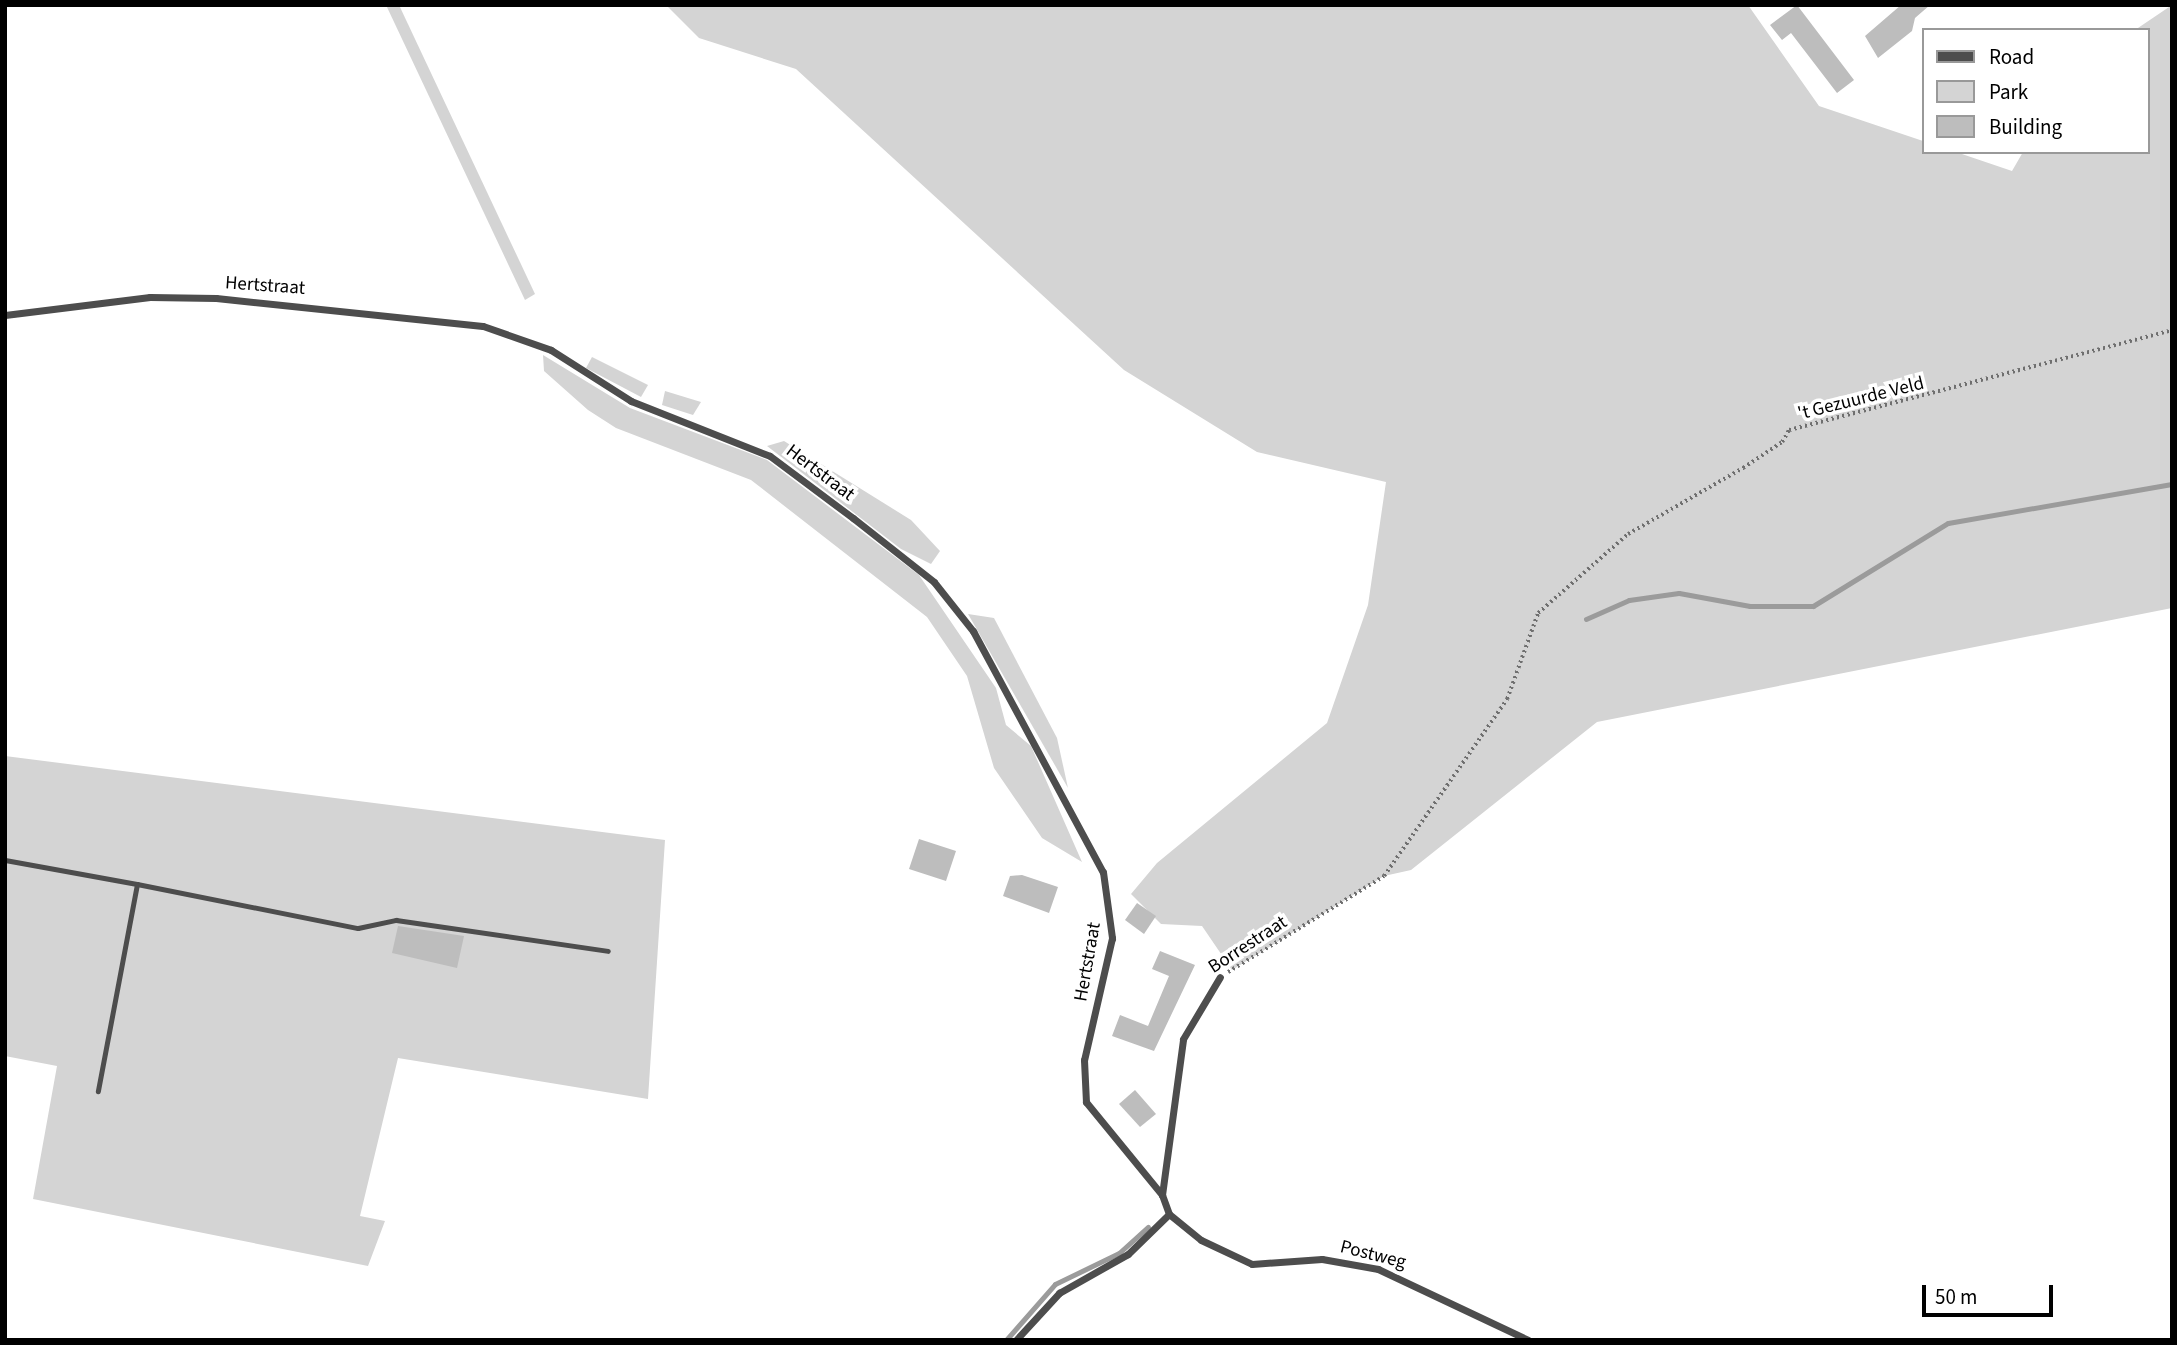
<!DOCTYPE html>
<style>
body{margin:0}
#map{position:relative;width:2177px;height:1345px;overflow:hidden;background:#fff;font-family:"Source Sans 3",sans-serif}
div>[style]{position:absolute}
.green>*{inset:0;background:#d4d4d4}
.stream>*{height:5px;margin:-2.5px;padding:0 2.5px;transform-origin:2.5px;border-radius:2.5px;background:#9b9b9b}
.building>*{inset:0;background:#bdbdbd}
.path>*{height:3.5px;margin-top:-1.75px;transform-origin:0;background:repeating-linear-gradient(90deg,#6f6f6f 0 2px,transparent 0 5.5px)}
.service>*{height:5px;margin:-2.5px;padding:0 2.5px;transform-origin:2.5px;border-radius:2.5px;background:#4d4d4d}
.minor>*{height:7px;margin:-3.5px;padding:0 3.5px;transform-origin:3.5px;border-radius:3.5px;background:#4d4d4d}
span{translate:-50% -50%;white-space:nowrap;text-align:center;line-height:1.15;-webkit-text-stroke:7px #fff;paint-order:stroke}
.street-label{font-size:19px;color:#000}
.frame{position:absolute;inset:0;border:7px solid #000;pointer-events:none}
.legend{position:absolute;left:1922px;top:28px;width:228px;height:126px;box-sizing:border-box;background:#fff;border:2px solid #999;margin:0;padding:9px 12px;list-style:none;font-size:21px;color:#000}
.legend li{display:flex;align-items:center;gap:14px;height:35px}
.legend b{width:35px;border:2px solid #999}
.scale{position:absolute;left:1922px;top:1285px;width:131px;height:32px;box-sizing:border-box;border:4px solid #000;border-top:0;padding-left:9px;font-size:21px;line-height:24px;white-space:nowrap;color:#000;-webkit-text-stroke:5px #fff;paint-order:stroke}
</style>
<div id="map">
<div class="green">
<div style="clip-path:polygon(386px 5px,399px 5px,535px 294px,525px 300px)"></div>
<div style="clip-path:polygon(666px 5px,1748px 5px,1819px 106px,1923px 141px,1923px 152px,1956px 152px,2012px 171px,2023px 152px,2147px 152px,2147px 30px,2135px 30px,2172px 5px,2172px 608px,1597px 722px,1411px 870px,1384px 876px,1232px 970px,1202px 926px,1161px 924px,1131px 894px,1157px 863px,1327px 723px,1368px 605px,1386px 482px,1257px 452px,1124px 370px,796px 69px,699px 38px)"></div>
<div style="clip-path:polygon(543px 355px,630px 408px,767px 460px,919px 575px,996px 688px,1006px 725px,1031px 746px,1082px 862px,1042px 838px,994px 768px,967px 676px,927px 617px,751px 480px,616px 428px,588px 410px,544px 371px)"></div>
<div style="clip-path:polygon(592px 357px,648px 385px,641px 397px,586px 368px)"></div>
<div style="clip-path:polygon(665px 391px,701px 402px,693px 415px,662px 405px)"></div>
<div style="clip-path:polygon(784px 441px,911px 520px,940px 551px,931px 564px,901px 549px,767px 446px)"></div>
<div style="clip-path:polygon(968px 614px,994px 618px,1057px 738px,1068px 788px)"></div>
<div style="clip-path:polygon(5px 756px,665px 840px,648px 1099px,398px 1058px,360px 1216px,385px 1221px,368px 1266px,33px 1199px,57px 1066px,5px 1056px)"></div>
</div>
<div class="stream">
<div style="left:1586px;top:619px;width:47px;rotate:-23.8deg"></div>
<div style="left:1629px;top:600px;width:50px;rotate:-8deg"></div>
<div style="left:1679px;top:593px;width:72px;rotate:10.4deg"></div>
<div style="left:1750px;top:606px;width:63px"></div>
<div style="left:1813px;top:606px;width:158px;rotate:-31.6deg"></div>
<div style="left:1948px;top:523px;width:227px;rotate:-9.9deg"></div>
<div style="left:1006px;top:1340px;width:74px;rotate:-48.8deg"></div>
<div style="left:1055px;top:1284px;width:71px;rotate:-25.8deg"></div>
<div style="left:1119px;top:1253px;width:39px;rotate:-42deg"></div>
</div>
<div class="building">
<div style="clip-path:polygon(1797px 5px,1854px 80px,1837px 93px,1791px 33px,1782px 40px,1770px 25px)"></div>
<div style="clip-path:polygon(1901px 5px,1930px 5px,1915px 18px,1912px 31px,1878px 58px,1865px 36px)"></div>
<div style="clip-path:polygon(919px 839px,956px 851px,946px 881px,909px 869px)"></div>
<div style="clip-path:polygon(1022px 875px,1058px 887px,1049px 913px,1003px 896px,1010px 876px)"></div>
<div style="clip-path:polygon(1137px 903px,1156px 916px,1144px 934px,1125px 920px)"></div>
<div style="clip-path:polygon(398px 926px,464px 936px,457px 968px,392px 953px)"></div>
<div style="clip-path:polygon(1160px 951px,1195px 965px,1154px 1051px,1112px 1036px,1120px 1015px,1148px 1026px,1169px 976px,1152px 969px)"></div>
<div style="clip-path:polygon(1135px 1090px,1156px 1114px,1140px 1127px,1119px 1104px)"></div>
</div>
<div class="path">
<div style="left:1228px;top:972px;width:183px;rotate:-31.6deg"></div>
<div style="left:1384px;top:876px;width:216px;rotate:-55.2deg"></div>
<div style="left:1507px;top:699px;width:91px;rotate:-70.2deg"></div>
<div style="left:1538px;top:613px;width:120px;rotate:-41.3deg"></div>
<div style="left:1628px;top:534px;width:133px;rotate:-29.9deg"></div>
<div style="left:1743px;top:468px;width:47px;rotate:-33.7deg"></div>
<div style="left:1782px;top:442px;width:14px;rotate:-60deg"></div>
<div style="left:1789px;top:430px;width:396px;rotate:-14.6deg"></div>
</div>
<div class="service">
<div style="left:5px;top:860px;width:134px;rotate:10.3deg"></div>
<div style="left:137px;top:884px;width:211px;rotate:100.7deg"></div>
<div style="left:137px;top:884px;width:225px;rotate:11.3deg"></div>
<div style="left:358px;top:928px;width:39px;rotate:-12deg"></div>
<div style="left:396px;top:920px;width:214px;rotate:8.3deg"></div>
</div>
<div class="minor">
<div style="left:5px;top:315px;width:146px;rotate:-7.1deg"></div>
<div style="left:150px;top:297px;width:66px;rotate:0.9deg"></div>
<div style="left:216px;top:298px;width:268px;rotate:6deg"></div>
<div style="left:483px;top:326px;width:72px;rotate:19.4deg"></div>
<div style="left:551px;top:350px;width:95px;rotate:32.5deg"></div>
<div style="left:631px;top:401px;width:149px;rotate:21.6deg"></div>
<div style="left:770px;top:456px;width:104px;rotate:36.8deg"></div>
<div style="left:853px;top:518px;width:103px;rotate:38.3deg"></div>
<div style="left:934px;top:582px;width:63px;rotate:51.5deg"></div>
<div style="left:973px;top:631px;width:274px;rotate:61.7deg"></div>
<div style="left:1103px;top:872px;width:67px;rotate:82.2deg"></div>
<div style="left:1112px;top:938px;width:125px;rotate:102.9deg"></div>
<div style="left:1084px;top:1060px;width:42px;rotate:87.3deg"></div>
<div style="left:1086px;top:1102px;width:120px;rotate:50.7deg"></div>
<div style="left:1169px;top:1214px;width:41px;rotate:39.1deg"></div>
<div style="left:1201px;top:1240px;width:56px;rotate:25.2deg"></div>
<div style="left:1252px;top:1264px;width:70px;rotate:-4.1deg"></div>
<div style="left:1322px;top:1259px;width:57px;rotate:10.1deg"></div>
<div style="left:1378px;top:1269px;width:166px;rotate:25.3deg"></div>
<div style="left:1169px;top:1214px;width:20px;rotate:-110deg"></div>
<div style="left:1162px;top:1195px;width:157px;rotate:-82.3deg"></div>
<div style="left:1183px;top:1039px;width:72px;rotate:-59.2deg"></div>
<div style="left:1016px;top:1340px;width:64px;rotate:-47.5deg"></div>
<div style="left:1059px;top:1293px;width:79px;rotate:-29.5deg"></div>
<div style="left:1128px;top:1254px;width:57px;rotate:-44.3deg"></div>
</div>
<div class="street-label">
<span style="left:265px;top:286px;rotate:4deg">Hertstraat</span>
<span style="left:1861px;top:399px;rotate:-14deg">'t Gezuurde Veld</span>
<span style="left:820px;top:473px;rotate:37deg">Hertstraat</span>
<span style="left:1248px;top:945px;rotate:-33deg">Borrestraat</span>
<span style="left:1088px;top:962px;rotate:-80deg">Hertstraat</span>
<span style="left:1373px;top:1255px;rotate:14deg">Postweg</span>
</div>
<div class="frame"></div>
<ul class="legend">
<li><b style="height:9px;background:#4d4d4d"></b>Road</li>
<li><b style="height:19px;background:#d4d4d4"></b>Park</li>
<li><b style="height:19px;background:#bdbdbd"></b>Building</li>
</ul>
<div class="scale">50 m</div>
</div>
